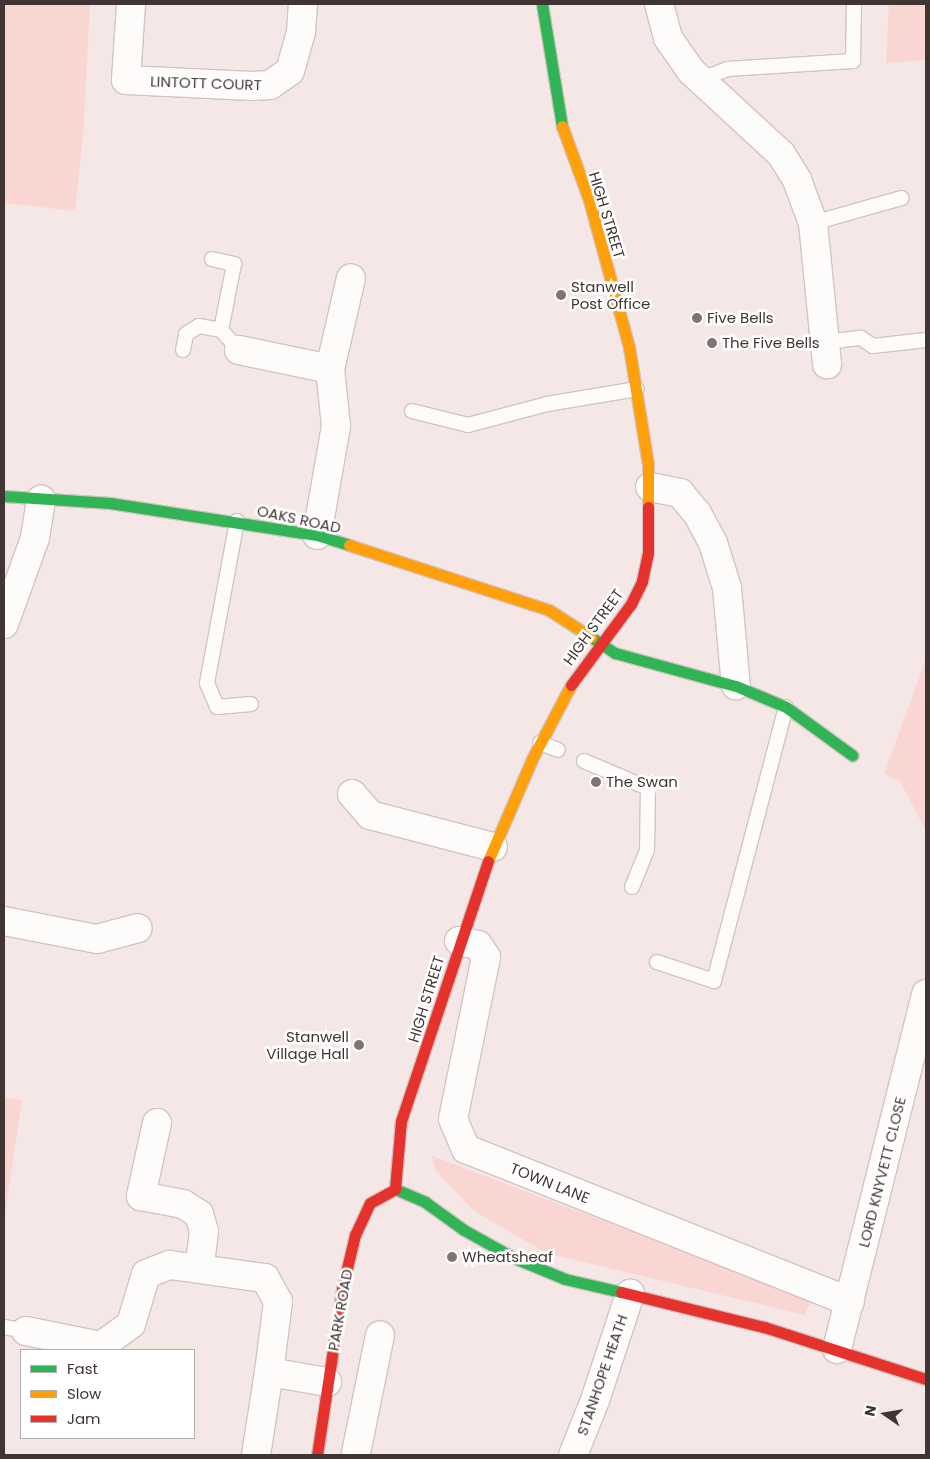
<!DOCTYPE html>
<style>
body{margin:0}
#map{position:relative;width:930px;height:1459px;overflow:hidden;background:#f5e7e6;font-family:Poppins,sans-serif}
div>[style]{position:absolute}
.green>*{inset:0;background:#fad6d3}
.roads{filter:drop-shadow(1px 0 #d1c4c3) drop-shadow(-1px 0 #d1c4c3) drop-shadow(0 1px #d1c4c3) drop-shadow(0 -1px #d1c4c3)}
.lane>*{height:14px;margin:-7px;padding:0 7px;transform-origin:7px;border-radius:7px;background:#fefbfb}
.street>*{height:28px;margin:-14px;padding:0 14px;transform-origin:14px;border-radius:14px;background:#fefbfb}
.fast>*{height:11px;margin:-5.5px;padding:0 5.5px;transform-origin:5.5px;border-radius:5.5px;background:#30b455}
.slow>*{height:11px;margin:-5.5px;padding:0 5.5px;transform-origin:5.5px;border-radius:5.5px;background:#ff9f0a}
.jam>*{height:11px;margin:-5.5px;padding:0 5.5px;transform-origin:5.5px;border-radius:5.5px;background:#e5322d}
.dots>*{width:14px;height:14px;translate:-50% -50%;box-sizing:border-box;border:2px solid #fff;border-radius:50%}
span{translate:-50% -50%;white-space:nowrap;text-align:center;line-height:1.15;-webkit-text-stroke:5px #fff;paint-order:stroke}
.street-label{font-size:15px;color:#413534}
.poi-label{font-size:15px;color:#413534}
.left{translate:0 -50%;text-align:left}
.right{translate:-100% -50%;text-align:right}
.frame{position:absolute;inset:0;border:5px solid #413534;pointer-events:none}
.legend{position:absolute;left:20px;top:1349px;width:175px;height:90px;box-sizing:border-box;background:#fff;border:1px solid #b3aeae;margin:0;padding:6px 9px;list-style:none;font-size:15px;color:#413534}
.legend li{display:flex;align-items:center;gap:10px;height:25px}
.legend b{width:25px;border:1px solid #b3aeae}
.north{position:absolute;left:860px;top:1389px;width:50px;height:50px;-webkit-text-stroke:4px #fff;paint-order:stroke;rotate:283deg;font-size:14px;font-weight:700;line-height:20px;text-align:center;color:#413534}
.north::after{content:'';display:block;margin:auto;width:18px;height:22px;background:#413534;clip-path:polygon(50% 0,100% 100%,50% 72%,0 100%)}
</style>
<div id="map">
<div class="green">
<div style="clip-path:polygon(4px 4px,90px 4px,83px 137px,75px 211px,4px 203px)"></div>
<div style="clip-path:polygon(889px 4px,926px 4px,926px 60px,886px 63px)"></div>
<div style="clip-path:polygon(926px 659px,926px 831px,900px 781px,884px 774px)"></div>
<div style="clip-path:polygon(4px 1097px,22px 1100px,4px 1221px)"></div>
<div style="clip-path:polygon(432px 1156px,811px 1299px,805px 1315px,546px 1253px,474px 1211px,436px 1171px)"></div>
</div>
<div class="roads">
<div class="lane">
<div style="left:699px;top:80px;width:30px;rotate:-21deg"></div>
<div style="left:727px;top:69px;width:126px;rotate:-3.6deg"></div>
<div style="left:853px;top:61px;width:57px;rotate:-89deg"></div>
<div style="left:813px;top:223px;width:92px;rotate:-15.7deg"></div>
<div style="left:212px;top:259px;width:23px;rotate:13deg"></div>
<div style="left:234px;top:264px;width:67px;rotate:101.1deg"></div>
<div style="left:221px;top:330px;width:27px;rotate:48deg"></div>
<div style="left:826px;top:342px;width:35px;rotate:-7deg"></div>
<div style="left:861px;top:338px;width:14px;rotate:34deg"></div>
<div style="left:873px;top:346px;width:53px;rotate:-6.5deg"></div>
<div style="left:183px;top:350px;width:16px;rotate:-79deg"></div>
<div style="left:186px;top:334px;width:15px;rotate:-32deg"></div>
<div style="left:199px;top:326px;width:22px;rotate:10deg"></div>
<div style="left:412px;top:411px;width:58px;rotate:14deg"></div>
<div style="left:468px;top:425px;width:82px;rotate:-14.9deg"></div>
<div style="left:547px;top:404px;width:91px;rotate:-9.5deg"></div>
<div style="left:237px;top:521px;width:165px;rotate:100.5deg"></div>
<div style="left:207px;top:683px;width:26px;rotate:67deg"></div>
<div style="left:217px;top:707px;width:34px;rotate:-5deg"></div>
<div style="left:540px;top:743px;width:19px;rotate:21deg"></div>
<div style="left:584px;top:761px;width:69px;rotate:22.9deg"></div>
<div style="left:648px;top:788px;width:62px;rotate:90.9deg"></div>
<div style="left:647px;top:850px;width:40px;rotate:112deg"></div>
<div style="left:657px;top:962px;width:60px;rotate:18.4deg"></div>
<div style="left:714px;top:981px;width:283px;rotate:-75.3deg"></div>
<div style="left:4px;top:1327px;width:22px;rotate:10deg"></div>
</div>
<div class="street">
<div style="left:131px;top:4px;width:76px;rotate:93.8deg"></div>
<div style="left:126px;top:80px;width:126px;rotate:2.7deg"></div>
<div style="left:252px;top:86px;width:18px;rotate:-3deg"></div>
<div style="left:270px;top:85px;width:24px;rotate:-35deg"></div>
<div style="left:290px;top:71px;width:41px;rotate:-74.2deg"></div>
<div style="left:301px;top:32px;width:28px;rotate:-86deg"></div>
<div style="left:659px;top:4px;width:35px;rotate:75deg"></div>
<div style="left:668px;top:38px;width:40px;rotate:55.1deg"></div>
<div style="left:691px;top:71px;width:122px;rotate:42.7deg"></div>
<div style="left:781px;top:154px;width:31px;rotate:58deg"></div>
<div style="left:797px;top:180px;width:46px;rotate:69.6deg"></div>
<div style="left:813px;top:223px;width:142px;rotate:84.3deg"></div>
<div style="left:239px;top:350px;width:93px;rotate:11.8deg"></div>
<div style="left:650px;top:487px;width:31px;rotate:11deg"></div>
<div style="left:680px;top:493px;width:26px;rotate:50deg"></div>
<div style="left:697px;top:513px;width:34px;rotate:62deg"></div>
<div style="left:713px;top:543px;width:47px;rotate:72.7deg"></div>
<div style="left:727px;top:588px;width:98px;rotate:84.8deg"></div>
<div style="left:317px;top:535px;width:111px;rotate:-80.1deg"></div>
<div style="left:336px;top:426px;width:57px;rotate:-96deg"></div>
<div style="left:330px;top:369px;width:93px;rotate:-77deg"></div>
<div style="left:4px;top:624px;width:91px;rotate:-70.2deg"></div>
<div style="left:35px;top:538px;width:39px;rotate:-81deg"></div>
<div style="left:352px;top:794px;width:28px;rotate:49deg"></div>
<div style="left:370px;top:815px;width:127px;rotate:14.6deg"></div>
<div style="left:4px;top:921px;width:95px;rotate:11deg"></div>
<div style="left:97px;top:939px;width:42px;rotate:-15deg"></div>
<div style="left:459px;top:941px;width:19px;rotate:12deg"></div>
<div style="left:478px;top:945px;width:14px;rotate:56deg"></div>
<div style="left:486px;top:957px;width:165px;rotate:101.5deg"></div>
<div style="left:453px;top:1119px;width:33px;rotate:67deg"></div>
<div style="left:466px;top:1149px;width:413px;rotate:21.7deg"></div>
<div style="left:157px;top:1123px;width:75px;rotate:102.4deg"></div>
<div style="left:141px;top:1196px;width:43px;rotate:10.8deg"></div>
<div style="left:183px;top:1204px;width:19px;rotate:32deg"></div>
<div style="left:199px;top:1214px;width:18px;rotate:74deg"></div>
<div style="left:204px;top:1231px;width:38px;rotate:97deg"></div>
<div style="left:26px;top:1331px;width:76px;rotate:11.3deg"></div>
<div style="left:101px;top:1346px;width:37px;rotate:-36deg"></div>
<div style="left:131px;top:1324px;width:52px;rotate:-73.3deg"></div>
<div style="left:146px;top:1274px;width:26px;rotate:-21deg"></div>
<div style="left:170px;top:1265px;width:96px;rotate:7.8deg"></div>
<div style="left:265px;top:1278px;width:26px;rotate:61deg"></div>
<div style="left:278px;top:1301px;width:72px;rotate:97.2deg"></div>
<div style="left:837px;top:1349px;width:366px;rotate:-75.9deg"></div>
<div style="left:356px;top:1453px;width:120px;rotate:-78.5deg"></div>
<div style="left:256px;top:1455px;width:84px;rotate:-81.1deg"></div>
<div style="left:269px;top:1372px;width:59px;rotate:9.8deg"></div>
<div style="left:573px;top:1455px;width:59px;rotate:-68.2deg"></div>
<div style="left:595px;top:1400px;width:112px;rotate:-71.7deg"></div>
</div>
<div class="fast">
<div style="left:542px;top:4px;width:124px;rotate:80.7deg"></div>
<div style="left:4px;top:496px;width:106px;rotate:3.8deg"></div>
<div style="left:110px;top:503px;width:209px;rotate:8.8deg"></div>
<div style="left:317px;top:535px;width:34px;rotate:17deg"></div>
<div style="left:591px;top:637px;width:29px;rotate:34deg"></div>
<div style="left:615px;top:653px;width:125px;rotate:15.3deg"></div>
<div style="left:736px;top:686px;width:54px;rotate:22.8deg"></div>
<div style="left:786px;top:707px;width:82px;rotate:36deg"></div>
<div style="left:395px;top:1189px;width:33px;rotate:23deg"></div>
<div style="left:425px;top:1202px;width:48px;rotate:35.7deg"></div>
<div style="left:464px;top:1230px;width:57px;rotate:29.2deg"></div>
<div style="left:514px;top:1258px;width:55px;rotate:22.4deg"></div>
<div style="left:565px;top:1279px;width:57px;rotate:13.1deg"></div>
</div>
<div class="slow">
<div style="left:562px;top:126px;width:79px;rotate:70deg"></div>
<div style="left:589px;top:200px;width:152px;rotate:74.8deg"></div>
<div style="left:629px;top:347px;width:119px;rotate:80.8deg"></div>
<div style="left:648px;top:464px;width:43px;rotate:90deg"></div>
<div style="left:349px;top:545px;width:210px;rotate:18deg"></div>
<div style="left:549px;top:610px;width:50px;rotate:32.7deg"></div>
<div style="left:488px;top:861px;width:113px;rotate:-66.6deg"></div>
<div style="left:533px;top:757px;width:81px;rotate:-62.2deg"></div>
</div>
<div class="jam">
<div style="left:571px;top:685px;width:101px;rotate:-53.5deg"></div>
<div style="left:631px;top:604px;width:25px;rotate:-64deg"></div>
<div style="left:642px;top:581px;width:29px;rotate:-78deg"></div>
<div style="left:648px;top:553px;width:46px;rotate:-90deg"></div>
<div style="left:395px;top:1189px;width:68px;rotate:-85deg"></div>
<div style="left:401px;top:1121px;width:274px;rotate:-71.5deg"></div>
<div style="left:621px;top:1292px;width:147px;rotate:13.8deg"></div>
<div style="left:764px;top:1327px;width:170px;rotate:17.8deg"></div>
<div style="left:317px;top:1455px;width:168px;rotate:-81.4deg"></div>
<div style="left:342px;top:1289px;width:56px;rotate:-76.5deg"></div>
<div style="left:355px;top:1235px;width:35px;rotate:-65deg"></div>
<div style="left:370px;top:1203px;width:29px;rotate:-29deg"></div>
</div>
</div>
<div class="dots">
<div style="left:561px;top:295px;background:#807372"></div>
<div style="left:697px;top:318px;background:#807372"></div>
<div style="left:712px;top:343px;background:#807372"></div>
<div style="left:596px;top:782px;background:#807372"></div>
<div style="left:359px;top:1045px;background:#807372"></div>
<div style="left:452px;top:1257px;background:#807372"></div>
</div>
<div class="street-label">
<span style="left:206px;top:83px;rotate:2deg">LINTOTT COURT</span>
<span style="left:607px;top:215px;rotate:73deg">HIGH STREET</span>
<span style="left:299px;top:519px;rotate:12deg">OAKS ROAD</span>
<span style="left:593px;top:627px;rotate:-54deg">HIGH STREET</span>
<span style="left:426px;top:999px;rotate:-73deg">HIGH STREET</span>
<span style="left:882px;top:1172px;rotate:-76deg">LORD KNYVETT CLOSE</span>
<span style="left:550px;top:1183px;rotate:22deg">TOWN LANE</span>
<span style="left:340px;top:1310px;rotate:-80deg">PARK ROAD</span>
<span style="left:602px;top:1375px;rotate:-71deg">STANHOPE HEATH</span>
</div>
<div class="poi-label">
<span class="left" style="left:571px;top:295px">Stanwell<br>Post Office</span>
<span class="left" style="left:707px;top:318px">Five Bells</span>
<span class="left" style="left:722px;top:343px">The Five Bells</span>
<span class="left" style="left:606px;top:782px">The Swan</span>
<span class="right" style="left:349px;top:1045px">Stanwell<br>Village Hall</span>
<span class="left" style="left:462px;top:1257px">Wheatsheaf</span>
</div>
<div class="frame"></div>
<ul class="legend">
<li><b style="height:6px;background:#30b455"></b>Fast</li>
<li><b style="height:6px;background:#ff9f0a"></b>Slow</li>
<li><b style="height:6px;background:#e5322d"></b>Jam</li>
</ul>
<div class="north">N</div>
</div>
